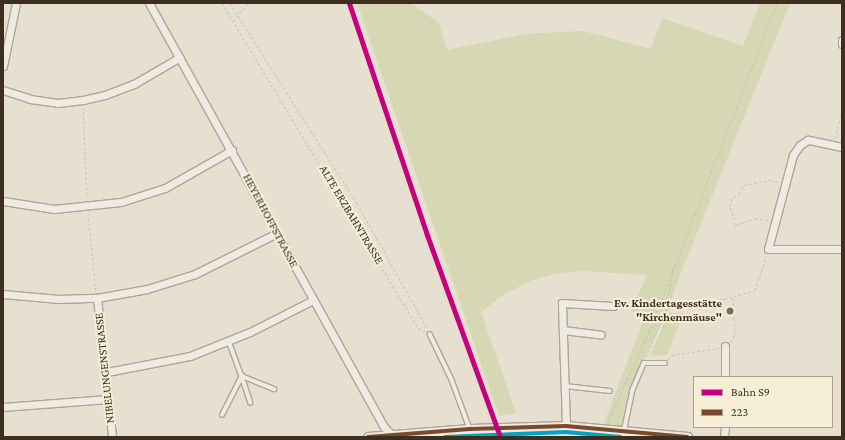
<!DOCTYPE html>
<meta charset="utf-8">
<style>
body{margin:0}
#map{position:relative;width:845px;height:440px;overflow:hidden;background:#e7e0d1;font-family:"Crimson Pro",serif}
div>[style]{position:absolute}
.green>*{inset:0;background:#d6d7b3}
.path>*{height:1px;margin-top:-0.5px;transform-origin:0;background:repeating-linear-gradient(90deg,#c8c2b9 0 3px,transparent 0 5px)}
.roads{filter:drop-shadow(1px 0 #ada599) drop-shadow(-1px 0 #ada599) drop-shadow(0 1px #ada599) drop-shadow(0 -1px #ada599)}
.service>*{height:3.5px;margin:-1.75px;padding:0 1.75px;transform-origin:1.75px;border-radius:1.75px;background:#efebe3}
.minor>*{height:7px;margin:-3.5px;padding:0 3.5px;transform-origin:3.5px;border-radius:3.5px;background:#efebe3}
.tertiary>*{height:9px;margin:-4.5px;padding:0 4.5px;transform-origin:4.5px;border-radius:4.5px;background:#efebe3}
.bus-1>*{height:4px;margin:-2px;padding:0 2px;transform-origin:2px;border-radius:2px;background:#7a4b2a}
.bus-2>*{height:4px;margin:-2px;padding:0 2px;transform-origin:2px;border-radius:2px;background:#03a3c5}
.rail-1>*{height:5px;margin:-2.5px;padding:0 2.5px;transform-origin:2.5px;border-radius:2.5px;background:#c7007f}
.dots>*{width:11px;height:11px;translate:-50% -50%;box-sizing:border-box;border:2px solid #f7eed8;border-radius:50%}
span{translate:-50% -50%;white-space:nowrap;text-align:center;line-height:1.15;-webkit-text-stroke:4px #f7eed8;paint-order:stroke}
.street-label{font-size:12px;color:#3d2e20}
.poi-label{font-size:12px;color:#3d2e20;font-weight:700}
.right{translate:-100% -50%;text-align:right}
.frame{position:absolute;inset:0;border:4px solid #3d2e20;pointer-events:none}
.legend{position:absolute;left:693px;top:376px;width:140px;height:52px;box-sizing:border-box;background:#f7eed8;border:1px solid #ada18e;margin:0;padding:5px 7px;list-style:none;font-size:12px;color:#3d2e20}
.legend li{display:flex;align-items:center;gap:8px;height:20px}
.legend b{width:20px;border:1px solid #ada18e}
</style>
<div id="map">
<div class="green">
<div style="clip-path:polygon(357px 3px,411px 3px,439px 23px,447px 50px,524px 34px,583px 31px,651px 49px,662px 18px,743px 46px,760px 3px,790px 3px,678px 280px,667px 313px,645px 356px,628px 400px,621px 429px,602px 428px,646px 313px,631px 311px,647px 275px,582px 271px,554px 274px,530px 281px,503px 295px,481px 312px,516px 413px,499px 416px)"></div>
<div style="clip-path:polygon(668px 313px,684px 313px,667px 355px,650px 356px)"></div>
</div>
<div class="path">
<div style="left:222px;top:3px;width:380px;rotate:58.9deg"></div>
<div style="left:418px;top:328px;width:8px;rotate:23deg"></div>
<div style="left:230px;top:3px;width:237px;rotate:57.6deg"></div>
<div style="left:357px;top:203px;width:145px;rotate:60.8deg"></div>
<div style="left:233px;top:21px;width:23px;rotate:-50deg"></div>
<div style="left:83px;top:107px;width:91px;rotate:87.5deg"></div>
<div style="left:835px;top:138px;width:30px;rotate:-76deg"></div>
<div style="left:88px;top:213px;width:79px;rotate:84.2deg"></div>
<div style="left:768px;top:220px;width:11px;rotate:-170deg"></div>
<div style="left:757px;top:218px;width:22px;rotate:162deg"></div>
<div style="left:736px;top:225px;width:20px;rotate:-108deg"></div>
<div style="left:730px;top:206px;width:9px;rotate:-72deg"></div>
<div style="left:733px;top:197px;width:7px;rotate:-27deg"></div>
<div style="left:739px;top:194px;width:10px;rotate:-61deg"></div>
<div style="left:744px;top:185px;width:26px;rotate:-11deg"></div>
<div style="left:770px;top:180px;width:9px;rotate:13deg"></div>
<div style="left:649px;top:332px;width:28px;rotate:-52deg"></div>
<div style="left:666px;top:310px;width:43px;rotate:-80.5deg"></div>
<div style="left:730px;top:342px;width:9px;rotate:-54deg"></div>
<div style="left:735px;top:335px;width:38px;rotate:-93deg"></div>
<div style="left:646px;top:357px;width:51px;rotate:-66.9deg"></div>
<div style="left:666px;top:310px;width:9px;rotate:-32deg"></div>
<div style="left:674px;top:305px;width:50px;rotate:-6.8deg"></div>
<div style="left:724px;top:299px;width:32px;rotate:-16deg"></div>
<div style="left:755px;top:290px;width:36px;rotate:-72deg"></div>
<div style="left:668px;top:359px;width:6px;rotate:-45deg"></div>
<div style="left:672px;top:355px;width:48px;rotate:-8.5deg"></div>
<div style="left:608px;top:421px;width:98px;rotate:-65.3deg"></div>
<div style="left:649px;top:332px;width:353px;rotate:-68.7deg"></div>
</div>
<div class="roads">
<div class="service">
<div style="left:430px;top:334px;width:51px;rotate:64.4deg"></div>
<div style="left:452px;top:380px;width:52px;rotate:69.8deg"></div>
<div style="left:229px;top:341px;width:37px;rotate:70deg"></div>
<div style="left:242px;top:376px;width:35px;rotate:22deg"></div>
<div style="left:242px;top:376px;width:28px;rotate:72deg"></div>
<div style="left:565px;top:386px;width:45px;rotate:6.3deg"></div>
<div style="left:222px;top:415px;width:44px;rotate:-62.9deg"></div>
<div style="left:624px;top:430px;width:40px;rotate:-78deg"></div>
<div style="left:632px;top:391px;width:30px;rotate:-67deg"></div>
<div style="left:644px;top:363px;width:21px"></div>
</div>
<div class="minor">
<div style="left:149px;top:3px;width:485px;rotate:61deg"></div>
<div style="left:384px;top:427px;width:13px;rotate:45deg"></div>
<div style="left:842px;top:40px;width:4px;rotate:90deg"></div>
<div style="left:3px;top:66px;width:64px;rotate:-78.3deg"></div>
<div style="left:3px;top:90px;width:28px;rotate:18deg"></div>
<div style="left:30px;top:99px;width:28px;rotate:8deg"></div>
<div style="left:58px;top:103px;width:25px;rotate:-7deg"></div>
<div style="left:83px;top:100px;width:23px;rotate:-13deg"></div>
<div style="left:105px;top:95px;width:31px;rotate:-21deg"></div>
<div style="left:134px;top:84px;width:53px;rotate:-30.4deg"></div>
<div style="left:842px;top:147px;width:35px;rotate:-168deg"></div>
<div style="left:808px;top:140px;width:9px;rotate:148deg"></div>
<div style="left:800px;top:145px;width:12px;rotate:125deg"></div>
<div style="left:793px;top:155px;width:97px;rotate:104.9deg"></div>
<div style="left:768px;top:249px;width:74px"></div>
<div style="left:3px;top:201px;width:52px;rotate:8.9deg"></div>
<div style="left:54px;top:209px;width:67px;rotate:-6deg"></div>
<div style="left:121px;top:202px;width:46px;rotate:-17.7deg"></div>
<div style="left:165px;top:188px;width:77px;rotate:-29.6deg"></div>
<div style="left:3px;top:294px;width:56px;rotate:5.1deg"></div>
<div style="left:59px;top:299px;width:38px;rotate:-2deg"></div>
<div style="left:97px;top:298px;width:51px;rotate:-10.2deg"></div>
<div style="left:147px;top:289px;width:50px;rotate:-17.4deg"></div>
<div style="left:195px;top:274px;width:92px;rotate:-26.6deg"></div>
<div style="left:97px;top:298px;width:140px;rotate:83.8deg"></div>
<div style="left:563px;top:330px;width:38px;rotate:7deg"></div>
<div style="left:107px;top:372px;width:85px;rotate:-10.9deg"></div>
<div style="left:190px;top:356px;width:65px;rotate:-21.8deg"></div>
<div style="left:250px;top:332px;width:71px;rotate:-26.9deg"></div>
<div style="left:725px;top:377px;width:31px;rotate:-90deg"></div>
<div style="left:3px;top:407px;width:105px;rotate:-4.4deg"></div>
<div style="left:566px;top:426px;width:123px;rotate:-91.9deg"></div>
<div style="left:562px;top:303px;width:51px;rotate:3.4deg"></div>
<div style="left:724px;top:437px;width:10px;rotate:-84deg"></div>
</div>
<div class="tertiary">
<div style="left:368px;top:437px;width:102px;rotate:-4.5deg"></div>
<div style="left:470px;top:429px;width:96px;rotate:-1.8deg"></div>
<div style="left:566px;top:426px;width:122px;rotate:5.2deg"></div>
</div>
</div>
<div class="bus-1">
<div style="left:368px;top:437px;width:102px;rotate:-4.5deg"></div>
<div style="left:470px;top:429px;width:96px;rotate:-1.8deg"></div>
<div style="left:566px;top:426px;width:122px;rotate:5.2deg"></div>
</div>
<div class="bus-2">
<div style="left:445px;top:437px;width:121px;rotate:-2.4deg"></div>
<div style="left:566px;top:432px;width:55px;rotate:5.2deg"></div>
</div>
<div class="rail-1">
<div style="left:349px;top:3px;width:245px;rotate:71.4deg"></div>
<div style="left:427px;top:235px;width:215px;rotate:70.1deg"></div>
</div>
<div class="dots">
<div style="left:730px;top:311px;background:#786c5e"></div>
</div>
<div class="street-label">
<span style="left:351px;top:215px;rotate:59deg">ALTE ERZBAHNTRASSE</span>
<span style="left:270px;top:221px;rotate:62deg">HEYERHOFFSTRASSE</span>
<span style="left:105px;top:368px;rotate:-96deg">NIBELUNGENSTRASSE</span>
</div>
<div class="poi-label">
<span class="right" style="left:722px;top:311px">Ev. Kindertagesstätte<br>"Kirchenmäuse"</span>
</div>
<div class="frame"></div>
<ul class="legend">
<li><b style="height:5px;background:#c7007f"></b>Bahn S9</li>
<li><b style="height:5px;background:#7a4b2a"></b>223</li>
</ul>
</div>
